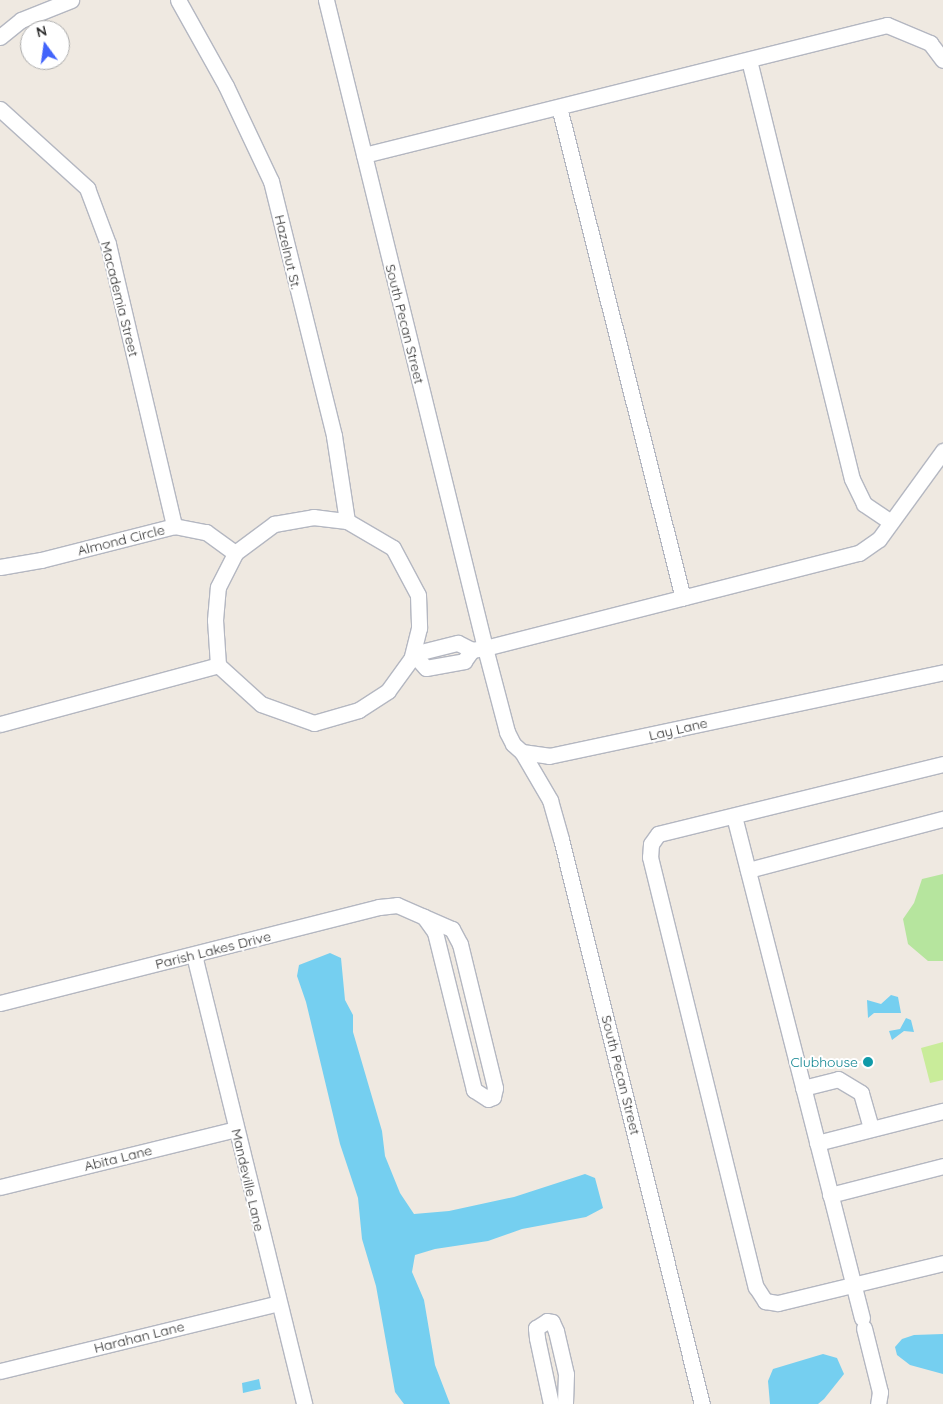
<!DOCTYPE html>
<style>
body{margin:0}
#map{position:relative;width:943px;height:1404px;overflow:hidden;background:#efe9e1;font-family:Quicksand,sans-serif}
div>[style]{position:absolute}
.green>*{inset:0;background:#b6e59e}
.pitch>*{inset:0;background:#c9ec9a}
.water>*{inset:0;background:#75cff0}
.roads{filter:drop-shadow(1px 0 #b4b7c1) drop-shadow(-1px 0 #b4b7c1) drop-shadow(0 1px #b4b7c1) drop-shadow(0 -1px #b4b7c1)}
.minor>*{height:15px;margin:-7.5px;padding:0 7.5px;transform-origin:7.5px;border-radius:7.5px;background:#fff}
.dots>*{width:14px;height:14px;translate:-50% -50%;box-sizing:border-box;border:2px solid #fff;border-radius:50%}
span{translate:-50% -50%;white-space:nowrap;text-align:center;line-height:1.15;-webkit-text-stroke:4px #fff;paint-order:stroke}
.street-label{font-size:14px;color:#2e2e2e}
.culture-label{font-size:14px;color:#0d838f}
.right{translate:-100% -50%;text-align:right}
.north{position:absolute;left:20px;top:20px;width:50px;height:50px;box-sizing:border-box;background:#fff;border:1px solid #ababab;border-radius:50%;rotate:346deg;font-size:14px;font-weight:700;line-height:20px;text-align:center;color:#2e2e2e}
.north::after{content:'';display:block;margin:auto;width:18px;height:22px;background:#4264fb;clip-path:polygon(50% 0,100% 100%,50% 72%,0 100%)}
</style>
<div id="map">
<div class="green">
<div style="clip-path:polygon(943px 874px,943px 961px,928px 961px,908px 944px,903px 919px,914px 903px,922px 879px)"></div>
</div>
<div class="pitch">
<div style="clip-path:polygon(943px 1042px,943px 1080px,930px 1083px,921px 1048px)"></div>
</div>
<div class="water">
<div style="clip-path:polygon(330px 953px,341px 958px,345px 1000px,353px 1015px,353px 1032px,382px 1131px,385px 1156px,400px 1193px,414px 1214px,449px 1211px,514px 1197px,585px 1174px,595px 1178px,603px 1208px,586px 1217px,522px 1229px,488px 1241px,435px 1249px,415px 1255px,412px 1272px,424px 1300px,435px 1365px,450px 1404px,404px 1404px,395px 1392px,376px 1286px,362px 1239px,358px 1198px,340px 1144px,306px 1002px,297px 976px,299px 965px)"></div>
<div style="clip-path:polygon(891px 995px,898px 997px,901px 1013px,874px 1013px,868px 1018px,867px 1000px,881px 1004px)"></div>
<div style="clip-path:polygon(906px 1018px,911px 1020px,914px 1032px,904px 1031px,892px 1040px,889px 1031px,900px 1029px)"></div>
<div style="clip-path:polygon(943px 1334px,943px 1374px,910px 1365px,897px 1355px,895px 1347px,902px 1339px,914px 1335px)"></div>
<div style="clip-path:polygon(823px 1354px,837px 1358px,844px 1374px,824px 1399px,818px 1404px,770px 1404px,768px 1381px,773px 1369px)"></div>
<div style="clip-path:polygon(259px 1379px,261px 1389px,243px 1393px,242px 1383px)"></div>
</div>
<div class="roads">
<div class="minor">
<div style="left:178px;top:0;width:98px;rotate:60.8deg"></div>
<div style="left:226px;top:86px;width:105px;rotate:64.7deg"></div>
<div style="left:271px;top:181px;width:263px;rotate:76.1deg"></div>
<div style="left:334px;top:436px;width:86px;rotate:81.3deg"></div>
<div style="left:326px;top:0;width:667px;rotate:76.21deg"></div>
<div style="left:485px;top:648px;width:87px;rotate:75.3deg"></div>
<div style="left:507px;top:732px;width:13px;rotate:63deg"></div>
<div style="left:513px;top:744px;width:12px;rotate:42deg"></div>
<div style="left:522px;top:752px;width:27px;rotate:8deg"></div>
<div style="left:549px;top:756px;width:403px;rotate:-12deg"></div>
<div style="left:0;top:37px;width:27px;rotate:-39deg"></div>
<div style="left:21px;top:20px;width:54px;rotate:-21.8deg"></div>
<div style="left:749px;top:60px;width:431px;rotate:76.2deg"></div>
<div style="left:852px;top:479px;width:28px;rotate:64deg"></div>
<div style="left:864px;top:504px;width:32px;rotate:34deg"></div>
<div style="left:559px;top:107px;width:506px;rotate:75.83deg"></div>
<div style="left:0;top:109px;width:118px;rotate:42.2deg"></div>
<div style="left:87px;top:188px;width:60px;rotate:69.4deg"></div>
<div style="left:108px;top:244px;width:290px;rotate:76.8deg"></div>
<div style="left:364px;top:155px;width:539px;rotate:-13.96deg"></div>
<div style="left:887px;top:25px;width:47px;rotate:22.7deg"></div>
<div style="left:930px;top:43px;width:21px;rotate:53deg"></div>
<div style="left:313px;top:517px;width:34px;rotate:7deg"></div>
<div style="left:347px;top:521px;width:53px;rotate:30.4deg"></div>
<div style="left:393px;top:548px;width:53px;rotate:62deg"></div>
<div style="left:418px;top:595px;width:33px;rotate:88deg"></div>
<div style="left:419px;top:628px;width:32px;rotate:104deg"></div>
<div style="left:411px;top:659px;width:39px;rotate:126deg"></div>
<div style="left:388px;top:691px;width:35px;rotate:147deg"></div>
<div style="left:359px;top:710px;width:47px;rotate:163.9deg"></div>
<div style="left:314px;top:723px;width:56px;rotate:-160.3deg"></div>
<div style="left:261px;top:704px;width:58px;rotate:-137.8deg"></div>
<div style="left:218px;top:665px;width:45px;rotate:-93.8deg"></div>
<div style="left:215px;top:620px;width:33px;rotate:-85deg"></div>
<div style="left:218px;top:587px;width:38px;rotate:-63deg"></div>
<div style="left:235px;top:553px;width:49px;rotate:-36.6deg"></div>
<div style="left:274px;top:524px;width:40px;rotate:-10deg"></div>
<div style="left:0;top:567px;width:42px;rotate:-9.7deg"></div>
<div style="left:41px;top:560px;width:137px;rotate:-14.3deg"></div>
<div style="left:174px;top:526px;width:33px;rotate:11deg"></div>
<div style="left:206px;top:532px;width:36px;rotate:36deg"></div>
<div style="left:417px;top:658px;width:7px;rotate:-56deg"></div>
<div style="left:421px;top:652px;width:38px;rotate:-14deg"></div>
<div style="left:458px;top:643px;width:16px;rotate:27deg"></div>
<div style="left:472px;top:650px;width:13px;rotate:-9deg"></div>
<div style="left:485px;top:648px;width:386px;rotate:-14.3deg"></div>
<div style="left:859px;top:553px;width:24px;rotate:-35deg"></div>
<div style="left:879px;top:539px;width:109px;rotate:-54deg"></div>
<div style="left:417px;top:658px;width:13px;rotate:48deg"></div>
<div style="left:426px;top:668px;width:39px;rotate:-10deg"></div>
<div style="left:464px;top:661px;width:14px;rotate:-54deg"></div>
<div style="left:0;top:724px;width:226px;rotate:-15.1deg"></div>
<div style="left:522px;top:752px;width:56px;rotate:59.7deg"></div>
<div style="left:550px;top:800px;width:41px;rotate:74.2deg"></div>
<div style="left:561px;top:839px;width:582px;rotate:75.99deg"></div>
<div style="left:943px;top:764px;width:293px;rotate:166.2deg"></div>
<div style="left:658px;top:834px;width:12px;rotate:125deg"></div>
<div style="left:651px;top:844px;width:13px;rotate:94deg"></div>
<div style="left:650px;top:857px;width:443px;rotate:76.2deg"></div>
<div style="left:756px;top:1287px;width:17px;rotate:57deg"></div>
<div style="left:765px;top:1301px;width:13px;rotate:9deg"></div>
<div style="left:778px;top:1303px;width:170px;rotate:-13.6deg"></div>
<div style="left:734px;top:816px;width:518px;rotate:75.7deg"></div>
<div style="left:748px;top:870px;width:202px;rotate:-14.7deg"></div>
<div style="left:194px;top:955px;width:462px;rotate:76.2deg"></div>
<div style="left:0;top:1003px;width:391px;rotate:-14.2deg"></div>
<div style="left:379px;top:907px;width:18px;rotate:-6deg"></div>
<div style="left:397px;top:905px;width:60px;rotate:23.6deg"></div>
<div style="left:452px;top:929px;width:17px;rotate:62deg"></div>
<div style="left:460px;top:944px;width:148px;rotate:76.3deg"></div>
<div style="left:495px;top:1088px;width:9px;rotate:103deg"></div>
<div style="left:493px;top:1097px;width:5px;rotate:158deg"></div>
<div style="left:488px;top:1099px;width:17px;rotate:-147deg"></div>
<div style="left:474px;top:1090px;width:163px;rotate:-103.9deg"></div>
<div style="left:435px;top:932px;width:19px;rotate:-126deg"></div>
<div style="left:803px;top:1088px;width:36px;rotate:-14deg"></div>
<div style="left:838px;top:1079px;width:27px;rotate:31deg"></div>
<div style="left:861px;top:1093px;width:37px;rotate:74deg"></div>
<div style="left:817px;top:1143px;width:130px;rotate:-14.3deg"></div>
<div style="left:0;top:1187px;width:243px;rotate:-13.8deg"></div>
<div style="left:830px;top:1195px;width:117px;rotate:-14.4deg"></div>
<div style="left:864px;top:1328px;width:66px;rotate:76deg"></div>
<div style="left:880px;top:1392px;width:12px;rotate:99deg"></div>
<div style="left:0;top:1371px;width:286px;rotate:-13.7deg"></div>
<div style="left:551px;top:1404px;width:67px;rotate:-102deg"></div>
<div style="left:537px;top:1338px;width:10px;rotate:-96deg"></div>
<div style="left:536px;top:1328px;width:13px;rotate:-32deg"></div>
<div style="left:547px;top:1321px;width:5px;rotate:11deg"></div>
<div style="left:552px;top:1322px;width:10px;rotate:66deg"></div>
<div style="left:556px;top:1331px;width:44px;rotate:76.9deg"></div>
<div style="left:566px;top:1374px;width:30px;rotate:92deg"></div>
</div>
</div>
<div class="dots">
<div style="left:868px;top:1062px;background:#0f9aa8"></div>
</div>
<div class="street-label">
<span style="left:288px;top:252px;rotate:77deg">Hazelnut St.</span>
<span style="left:120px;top:299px;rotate:76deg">Macademia Street</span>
<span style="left:405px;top:324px;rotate:76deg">South Pecan Street</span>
<span style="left:121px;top:540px;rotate:-14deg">Almond Circle</span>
<span style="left:678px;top:729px;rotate:-13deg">Lay Lane</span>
<span style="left:213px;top:950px;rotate:-14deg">Parish Lakes Drive</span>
<span style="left:621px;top:1075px;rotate:76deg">South Pecan Street</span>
<span style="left:118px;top:1158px;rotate:-14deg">Abita Lane</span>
<span style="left:248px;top:1180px;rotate:77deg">Mandeville Lane</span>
<span style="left:139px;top:1337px;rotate:-14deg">Harahan Lane</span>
</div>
<div class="culture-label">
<span class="right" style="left:858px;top:1062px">Clubhouse</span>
</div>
<div class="north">N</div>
</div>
